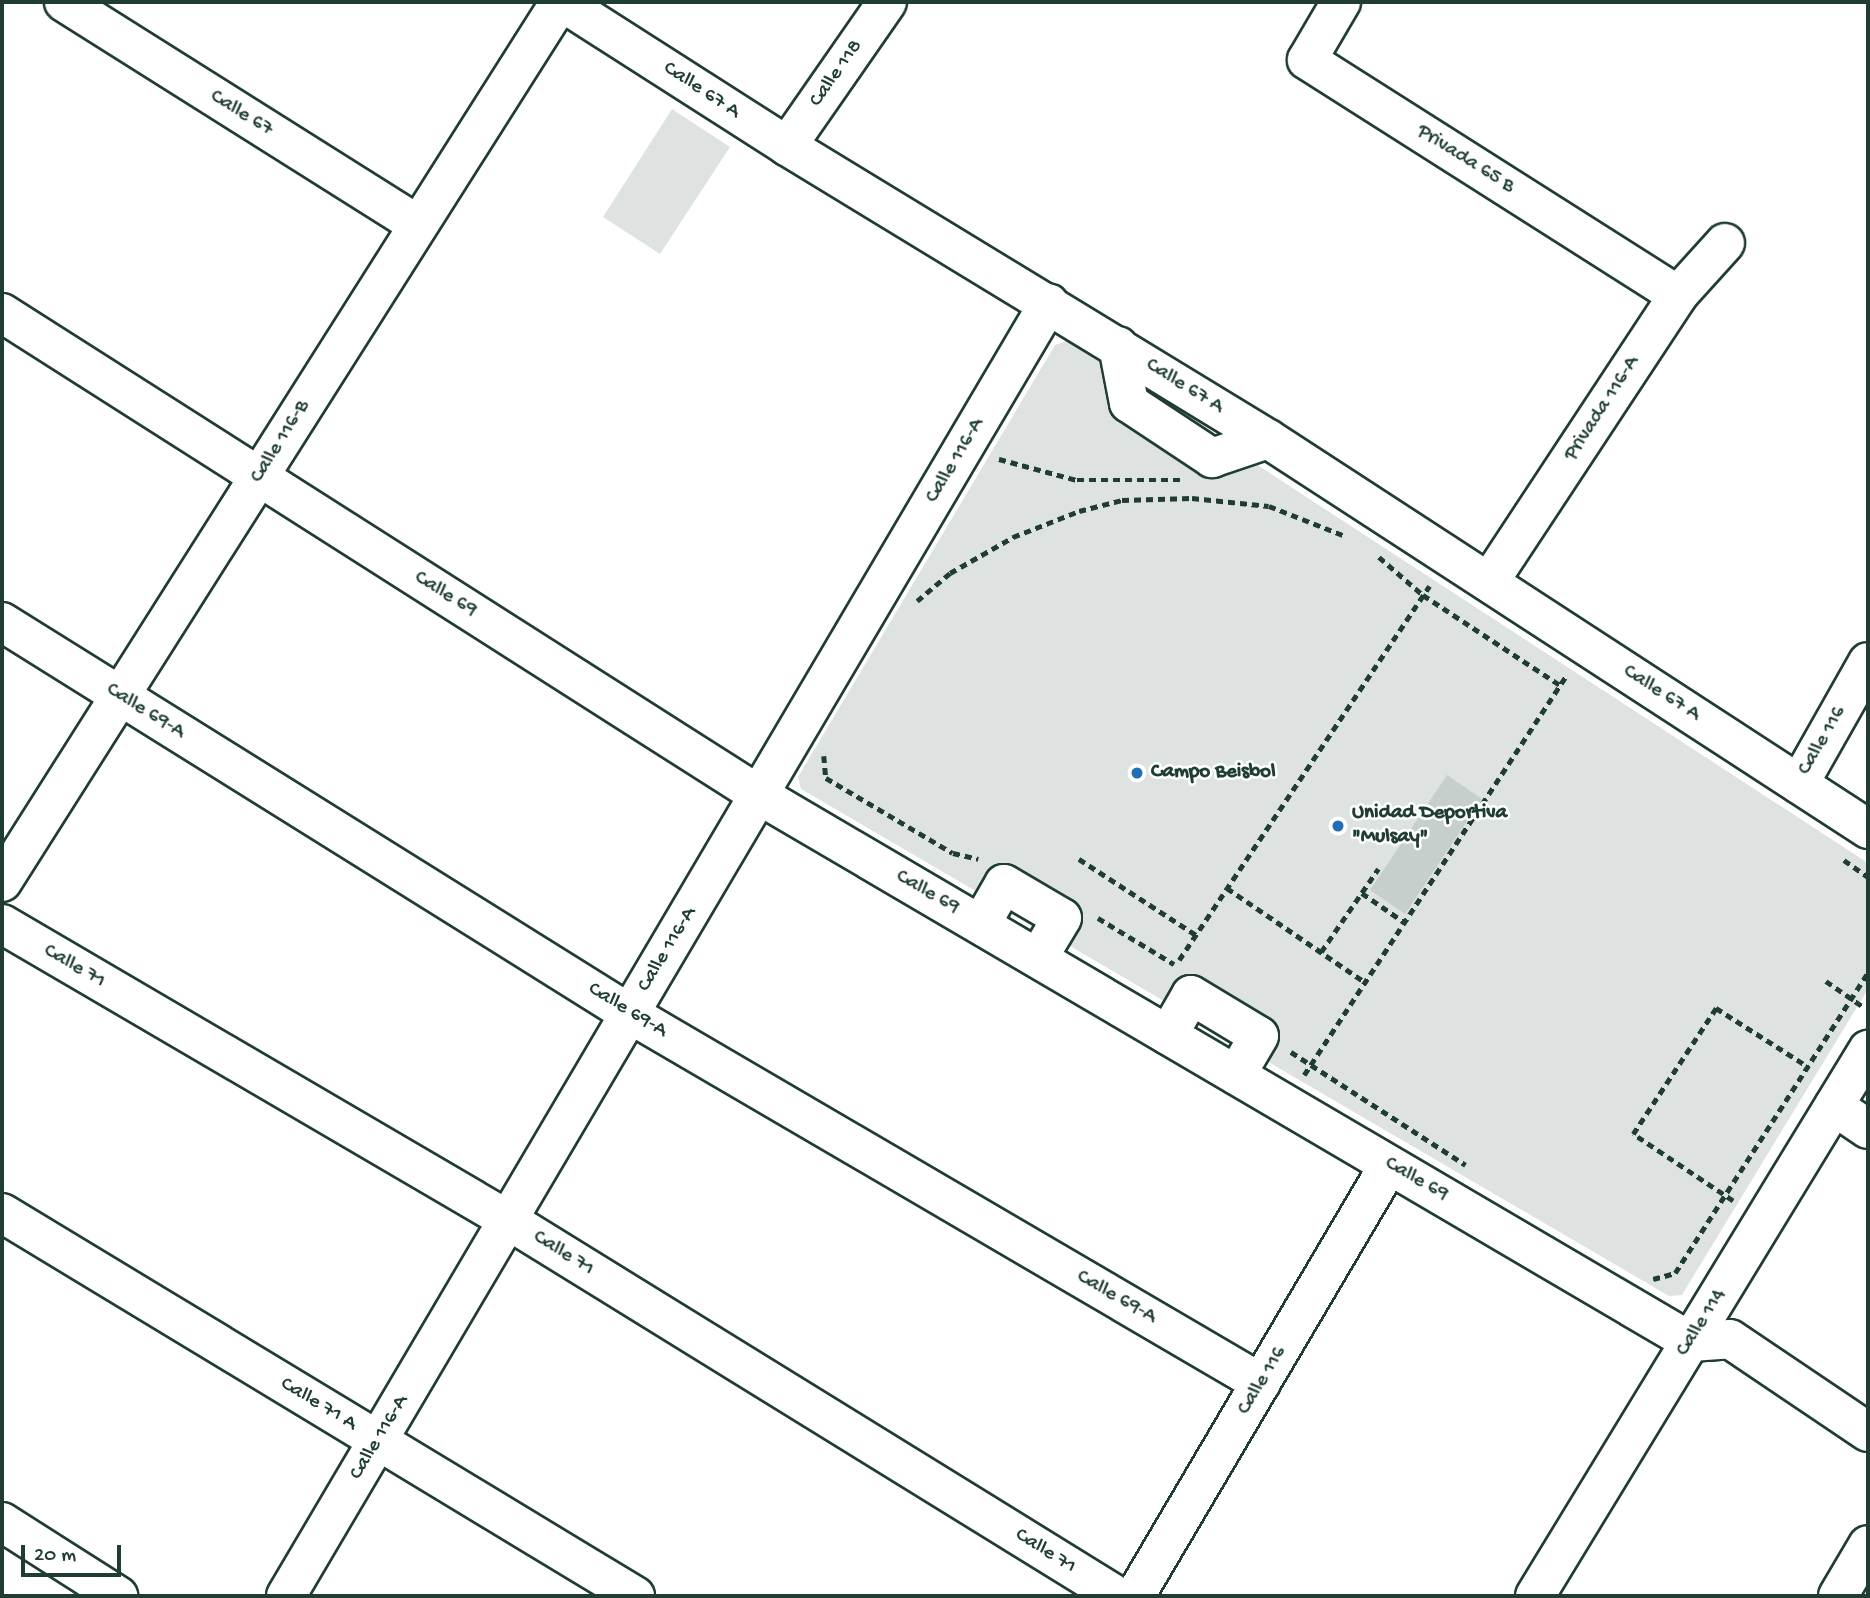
<!DOCTYPE html>
<style>
body{margin:0}
#map{position:relative;width:1870px;height:1598px;overflow:hidden;background:#fff;font-family:"Gochi Hand",sans-serif}
div>[style]{position:absolute}
.green>*{inset:0;background:#dee3e2}
.building>*{inset:0;background:#c7cfcc}
.path>*{height:4.5px;margin-top:-2.25px;transform-origin:0;background:repeating-linear-gradient(90deg,#1f3d34 0 7px,transparent 0 12px)}
.roads{filter:drop-shadow(2px 0 #1f3d34) drop-shadow(-2px 0 #1f3d34) drop-shadow(0 2px #1f3d34) drop-shadow(0 -2px #1f3d34)}
.minor>*{height:38px;margin:-19px;padding:0 19px;transform-origin:19px;border-radius:19px;background:#fff}
.dots>*{width:19px;height:19px;translate:-50% -50%;box-sizing:border-box;border:4px solid #fff;border-radius:50%}
span{translate:-50% -50%;white-space:nowrap;text-align:center;line-height:1.15;-webkit-text-stroke:5px #fff;paint-order:stroke}
.street-label{font-size:21px;color:#1f3d34}
.poi-label{font-size:21px;color:#1f3d34;font-weight:700}
.left{translate:0 -50%;text-align:left}
.frame{position:absolute;inset:0;border:4px solid #1f3d34;pointer-events:none}
.scale{position:absolute;left:21px;top:1545px;width:100px;height:32px;box-sizing:border-box;border:4px solid #1f3d34;border-top:0;padding-left:9px;font-size:21px;line-height:24px;white-space:nowrap;color:#1f3d34;-webkit-text-stroke:5px #fff;paint-order:stroke}
</style>
<div id="map">
<div class="green">
<div style="clip-path:polygon(672px 109px,730px 147px,660px 254px,603px 217px)"></div>
<div style="clip-path:polygon(1067px 341px,1868px 863px,1868px 989px,1682px 1295px,1669px 1296px,801px 789px,798px 777px,1055px 345px)"></div>
</div>
<div class="building">
<div style="clip-path:polygon(1447px 775px,1482px 799px,1405px 914px,1370px 890px)"></div>
</div>
<div class="path">
<div style="left:999px;top:459px;width:81px;rotate:15.1deg"></div>
<div style="left:1077px;top:480px;width:103px"></div>
<div style="left:1379px;top:557px;width:58px;rotate:40.8deg"></div>
<div style="left:1423px;top:595px;width:164px;rotate:33.3deg"></div>
<div style="left:917px;top:601px;width:43px;rotate:-40.3deg"></div>
<div style="left:950px;top:573px;width:73px;rotate:-29.7deg"></div>
<div style="left:1013px;top:537px;width:71px;rotate:-21.5deg"></div>
<div style="left:1079px;top:511px;width:44px;rotate:-14.3deg"></div>
<div style="left:1122px;top:500px;width:70px;rotate:-1.6deg"></div>
<div style="left:1192px;top:498px;width:77px;rotate:5.9deg"></div>
<div style="left:1269px;top:506px;width:82px;rotate:21.5deg"></div>
<div style="left:824px;top:756px;width:22px;rotate:85deg"></div>
<div style="left:826px;top:778px;width:147px;rotate:30.6deg"></div>
<div style="left:953px;top:853px;width:26px;rotate:13deg"></div>
<div style="left:1079px;top:859px;width:140px;rotate:33deg"></div>
<div style="left:1844px;top:860px;width:29px;rotate:35deg"></div>
<div style="left:1227px;top:888px;width:167px;rotate:34.3deg"></div>
<div style="left:1362px;top:893px;width:51px;rotate:34.6deg"></div>
<div style="left:1098px;top:918px;width:89px;rotate:31.2deg"></div>
<div style="left:1321px;top:952px;width:101px;rotate:-55.5deg"></div>
<div style="left:1179px;top:960px;width:450px;rotate:-56.2deg"></div>
<div style="left:1826px;top:981px;width:47px;rotate:34.7deg"></div>
<div style="left:1291px;top:1052px;width:208px;rotate:32.9deg"></div>
<div style="left:1304px;top:1075px;width:477px;rotate:-56.7deg"></div>
<div style="left:1733px;top:1201px;width:120px;rotate:-146.2deg"></div>
<div style="left:1633px;top:1134px;width:151px;rotate:-56.6deg"></div>
<div style="left:1716px;top:1008px;width:108px;rotate:32.5deg"></div>
<div style="left:1653px;top:1279px;width:23px;rotate:-15deg"></div>
<div style="left:1675px;top:1273px;width:358px;rotate:-57.3deg"></div>
</div>
<div class="roads">
<div class="minor">
<div style="left:64px;top:2px;width:418px;rotate:32.2deg"></div>
<div style="left:562px;top:2px;width:267px;rotate:32.6deg"></div>
<div style="left:787px;top:146px;width:563px;rotate:31.35deg"></div>
<div style="left:1268px;top:439px;width:716px;rotate:33.02deg"></div>
<div style="left:1341px;top:2px;width:67px;rotate:120.4deg"></div>
<div style="left:1307px;top:60px;width:439px;rotate:32.4deg"></div>
<div style="left:787px;top:146px;width:175px;rotate:-55.2deg"></div>
<div style="left:2px;top:313px;width:897px;rotate:32.49deg"></div>
<div style="left:759px;top:795px;width:1081px;rotate:30.41deg"></div>
<div style="left:1691px;top:1342px;width:39px;rotate:-4deg"></div>
<div style="left:1730px;top:1339px;width:166px;rotate:34deg"></div>
<div style="left:1118px;top:346px;width:58px;rotate:79.1deg"></div>
<div style="left:1129px;top:403px;width:100px;rotate:33.5deg"></div>
<div style="left:1212px;top:458px;width:59px;rotate:-18.7deg"></div>
<div style="left:1489px;top:582px;width:344px;rotate:-56.6deg"></div>
<div style="left:1678px;top:295px;width:70px;rotate:-47.9deg"></div>
<div style="left:2px;top:622px;width:740px;rotate:31.97deg"></div>
<div style="left:630px;top:1014px;width:731px;rotate:30.32deg"></div>
<div style="left:1799px;top:784px;width:140px;rotate:-60.5deg"></div>
<div style="left:2px;top:882px;width:1042px;rotate:-57.62deg"></div>
<div style="left:2px;top:924px;width:586px;rotate:30.33deg"></div>
<div style="left:508px;top:1220px;width:716px;rotate:31.69deg"></div>
<div style="left:981px;top:924px;width:46px;rotate:-60.1deg"></div>
<div style="left:1004px;top:884px;width:67px;rotate:30.4deg"></div>
<div style="left:1062px;top:918px;width:47px;rotate:121deg"></div>
<div style="left:1168px;top:1035px;width:46px;rotate:-60.1deg"></div>
<div style="left:1191px;top:995px;width:79px;rotate:31.1deg"></div>
<div style="left:1259px;top:1036px;width:45px;rotate:120.5deg"></div>
<div style="left:1834px;top:1106px;width:41px;rotate:34.1deg"></div>
<div style="left:2px;top:1213px;width:740px;rotate:31.18deg"></div>
<div style="left:2px;top:1522px;width:138px;rotate:32.5deg"></div>
<div style="left:286px;top:1596px;width:1501px;rotate:-59.46deg"></div>
<div style="left:1135px;top:1596px;width:500px;rotate:-59.49deg"></div>
<div style="left:1535px;top:1596px;width:640px;rotate:-58.62deg"></div>
<div style="left:1838px;top:1596px;width:59px;rotate:-59.5deg"></div>
</div>
</div>
<div class="dots">
<div style="left:1137px;top:773px;background:#1f6fb2"></div>
<div style="left:1338px;top:826px;background:#1f6fb2"></div>
</div>
<div class="street-label">
<span style="left:837px;top:74px;rotate:-55deg">Calle 118</span>
<span style="left:701px;top:91px;rotate:33deg">Calle 67 A</span>
<span style="left:241px;top:114px;rotate:32deg">Calle 67</span>
<span style="left:1465px;top:160px;rotate:32deg">Privada 65 B</span>
<span style="left:1184px;top:387px;rotate:32deg">Calle 67 A</span>
<span style="left:1603px;top:409px;rotate:-57deg">Privada 116-A</span>
<span style="left:281px;top:442px;rotate:-58deg">Calle 116-B</span>
<span style="left:956px;top:461px;rotate:-59deg">Calle 116-A</span>
<span style="left:445px;top:595px;rotate:32deg">Calle 69</span>
<span style="left:1661px;top:694px;rotate:33deg">Calle 67 A</span>
<span style="left:145px;top:712px;rotate:32deg">Calle 69-A</span>
<span style="left:1823px;top:741px;rotate:-60deg">Calle 116</span>
<span style="left:927px;top:893px;rotate:30deg">Calle 69</span>
<span style="left:668px;top:950px;rotate:-59deg">Calle 116-A</span>
<span style="left:74px;top:967px;rotate:30deg">Calle 71</span>
<span style="left:627px;top:1011px;rotate:31deg">Calle 69-A</span>
<span style="left:1416px;top:1180px;rotate:30deg">Calle 69</span>
<span style="left:563px;top:1254px;rotate:32deg">Calle 71</span>
<span style="left:1116px;top:1298px;rotate:30deg">Calle 69-A</span>
<span style="left:1702px;top:1323px;rotate:-58deg">Calle 114</span>
<span style="left:1263px;top:1381px;rotate:-59deg">Calle 116</span>
<span style="left:318px;top:1405px;rotate:31deg">Calle 71 A</span>
<span style="left:380px;top:1438px;rotate:-59deg">Calle 116-A</span>
<span style="left:1045px;top:1552px;rotate:32deg">Calle 71</span>
</div>
<div class="poi-label">
<span class="left" style="left:1151px;top:773px">Campo Beisbol</span>
<span class="left" style="left:1352px;top:826px">Unidad Deportiva<br>"Mulsay"</span>
</div>
<div class="frame"></div>
<div class="scale">20 m</div>
</div>
